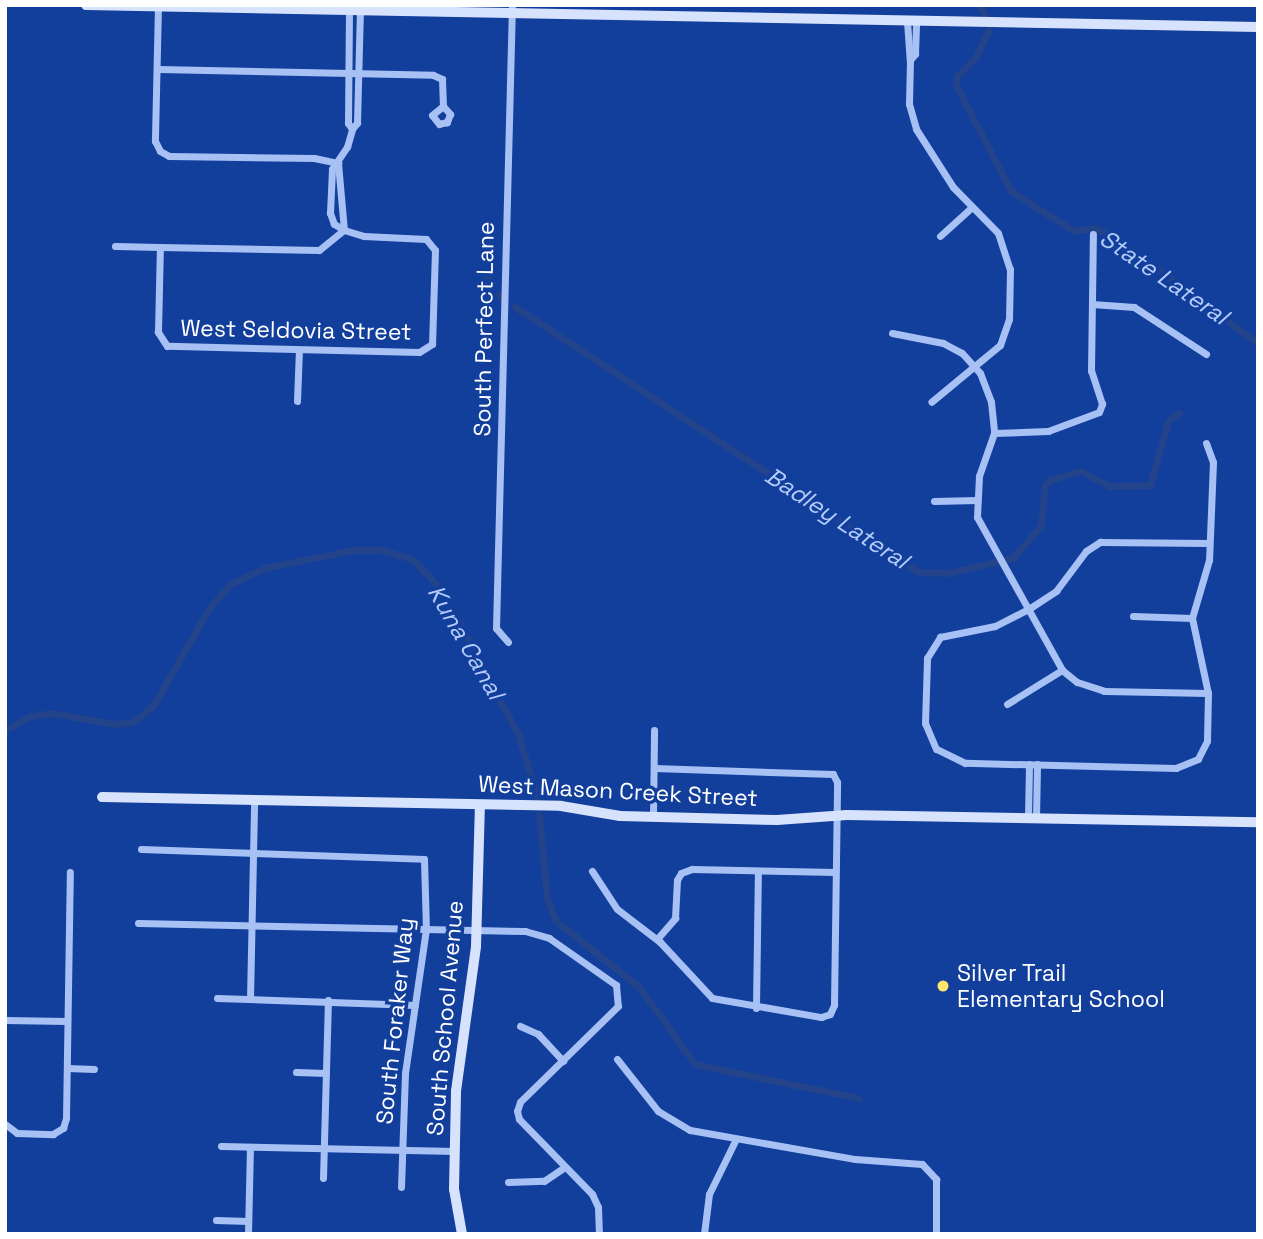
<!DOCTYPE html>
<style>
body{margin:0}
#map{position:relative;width:1263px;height:1239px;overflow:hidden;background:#123e9c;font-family:"Space Grotesk",sans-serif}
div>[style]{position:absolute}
.canal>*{height:7px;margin:-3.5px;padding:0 3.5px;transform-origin:3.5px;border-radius:3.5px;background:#23438a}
.street>*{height:7px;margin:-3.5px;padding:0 3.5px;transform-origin:3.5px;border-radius:3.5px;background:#a7c1f4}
.secondary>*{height:10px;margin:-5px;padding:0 5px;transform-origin:5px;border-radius:5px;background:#d7e3fd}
.dots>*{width:19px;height:19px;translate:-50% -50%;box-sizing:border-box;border:4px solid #123e9c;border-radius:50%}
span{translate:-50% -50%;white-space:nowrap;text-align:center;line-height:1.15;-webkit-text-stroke:7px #123e9c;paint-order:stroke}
.street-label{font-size:23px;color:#fff}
.poi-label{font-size:23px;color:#fff}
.left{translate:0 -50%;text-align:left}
.water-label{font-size:24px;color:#b4ccfa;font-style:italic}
.frame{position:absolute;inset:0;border:7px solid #fff;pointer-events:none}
</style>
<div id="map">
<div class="canal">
<div style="left:979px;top:5px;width:13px;rotate:61deg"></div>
<div style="left:989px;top:29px;width:31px;rotate:115deg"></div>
<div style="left:976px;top:57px;width:27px;rotate:135deg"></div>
<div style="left:957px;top:76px;width:9px;rotate:96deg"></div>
<div style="left:956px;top:85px;width:119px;rotate:62.6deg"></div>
<div style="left:1011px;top:191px;width:75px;rotate:32.4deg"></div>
<div style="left:1074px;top:231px;width:21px;rotate:-8deg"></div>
<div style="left:1095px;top:228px;width:21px;rotate:25deg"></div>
<div style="left:1114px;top:237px;width:179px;rotate:36.4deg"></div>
<div style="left:485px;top:275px;width:9px;rotate:49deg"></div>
<div style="left:499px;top:295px;width:4px;rotate:56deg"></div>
<div style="left:515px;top:307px;width:483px;rotate:33.3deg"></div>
<div style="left:919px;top:572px;width:29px;rotate:2deg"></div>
<div style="left:948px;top:573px;width:67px;rotate:-13deg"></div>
<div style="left:1013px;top:558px;width:43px;rotate:-49.7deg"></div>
<div style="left:1041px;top:525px;width:40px;rotate:-84.3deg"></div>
<div style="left:1045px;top:485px;width:7px;rotate:-45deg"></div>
<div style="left:1050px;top:480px;width:31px;rotate:-17deg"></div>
<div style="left:1080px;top:471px;width:34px;rotate:27deg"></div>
<div style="left:1110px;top:486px;width:40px;rotate:-1.4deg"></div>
<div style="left:1150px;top:485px;width:66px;rotate:-74.3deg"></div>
<div style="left:1168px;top:421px;width:14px;rotate:-36deg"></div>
<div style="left:5px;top:730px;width:30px;rotate:-28deg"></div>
<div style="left:31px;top:716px;width:21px;rotate:-8deg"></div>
<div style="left:52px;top:713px;width:64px;rotate:9.9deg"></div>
<div style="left:115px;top:724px;width:18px;rotate:-6deg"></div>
<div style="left:133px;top:722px;width:26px;rotate:-39deg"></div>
<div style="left:153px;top:706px;width:114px;rotate:-60.1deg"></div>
<div style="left:210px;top:607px;width:31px;rotate:-48deg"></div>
<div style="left:231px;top:584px;width:37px;rotate:-26deg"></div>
<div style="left:264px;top:568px;width:91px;rotate:-11.4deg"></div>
<div style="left:353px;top:550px;width:30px"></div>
<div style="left:383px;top:550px;width:32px;rotate:18deg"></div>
<div style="left:413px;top:560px;width:42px;rotate:46deg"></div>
<div style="left:442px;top:590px;width:163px;rotate:62.2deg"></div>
<div style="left:518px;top:734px;width:65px;rotate:73deg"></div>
<div style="left:539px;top:815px;width:83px;rotate:84.5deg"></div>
<div style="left:547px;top:898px;width:23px;rotate:70deg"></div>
<div style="left:555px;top:920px;width:107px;rotate:38.6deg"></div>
<div style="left:639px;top:987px;width:95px;rotate:54deg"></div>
<div style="left:695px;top:1064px;width:167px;rotate:11.8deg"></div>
</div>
<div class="street">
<div style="left:158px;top:5px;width:136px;rotate:91.3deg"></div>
<div style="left:155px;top:141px;width:11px;rotate:63deg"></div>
<div style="left:160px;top:151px;width:10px;rotate:29deg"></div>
<div style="left:169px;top:156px;width:145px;rotate:0.8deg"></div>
<div style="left:314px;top:158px;width:25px;rotate:12deg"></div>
<div style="left:349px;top:9px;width:114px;rotate:90.5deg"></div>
<div style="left:348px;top:123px;width:7px;rotate:56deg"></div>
<div style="left:352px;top:129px;width:8px;rotate:-50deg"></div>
<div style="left:357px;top:123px;width:114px;rotate:-88.5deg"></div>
<div style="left:907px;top:21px;width:39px;rotate:86deg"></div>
<div style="left:910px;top:60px;width:8px;rotate:-50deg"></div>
<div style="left:915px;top:54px;width:33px;rotate:-88deg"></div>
<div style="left:910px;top:60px;width:44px;rotate:91.3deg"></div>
<div style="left:909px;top:104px;width:26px;rotate:74deg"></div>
<div style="left:916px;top:129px;width:69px;rotate:57.5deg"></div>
<div style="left:953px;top:187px;width:64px;rotate:45.6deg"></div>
<div style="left:998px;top:233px;width:38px;rotate:72deg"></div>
<div style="left:1010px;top:269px;width:50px;rotate:91.1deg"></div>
<div style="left:1009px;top:319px;width:28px;rotate:109deg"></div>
<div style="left:1000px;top:345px;width:89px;rotate:140.4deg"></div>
<div style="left:158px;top:69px;width:275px;rotate:1.2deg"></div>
<div style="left:433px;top:75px;width:10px;rotate:24deg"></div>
<div style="left:442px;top:79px;width:27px;rotate:88deg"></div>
<div style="left:443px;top:106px;width:11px;rotate:49deg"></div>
<div style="left:450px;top:114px;width:9px;rotate:111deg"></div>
<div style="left:447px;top:122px;width:8px;rotate:166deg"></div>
<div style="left:439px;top:124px;width:11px;rotate:-128deg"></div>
<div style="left:432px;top:115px;width:14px;rotate:-39deg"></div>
<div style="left:338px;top:163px;width:67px;rotate:84.9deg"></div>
<div style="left:344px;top:230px;width:12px;rotate:-149deg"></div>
<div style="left:334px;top:224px;width:12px;rotate:-110deg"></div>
<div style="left:330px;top:213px;width:44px;rotate:-87.4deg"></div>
<div style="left:332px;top:169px;width:27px;rotate:-56deg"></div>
<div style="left:347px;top:147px;width:19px;rotate:-74deg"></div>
<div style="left:940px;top:236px;width:43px;rotate:-42.2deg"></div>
<div style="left:115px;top:246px;width:45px;rotate:1.3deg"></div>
<div style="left:160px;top:247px;width:159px;rotate:1.1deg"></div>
<div style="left:319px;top:250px;width:32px;rotate:-39deg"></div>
<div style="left:344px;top:230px;width:21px;rotate:17deg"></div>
<div style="left:364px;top:236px;width:62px;rotate:2.8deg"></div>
<div style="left:426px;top:239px;width:14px;rotate:51deg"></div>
<div style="left:435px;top:250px;width:94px;rotate:91.8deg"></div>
<div style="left:432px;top:344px;width:15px;rotate:148deg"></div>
<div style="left:419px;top:352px;width:252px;rotate:-178.6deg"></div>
<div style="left:167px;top:346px;width:17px;rotate:-123deg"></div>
<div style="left:158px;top:332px;width:85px;rotate:-88.7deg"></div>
<div style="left:1092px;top:304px;width:42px;rotate:4.1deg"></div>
<div style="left:1134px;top:307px;width:86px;rotate:33.1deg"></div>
<div style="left:892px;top:333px;width:52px;rotate:11.1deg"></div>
<div style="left:943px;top:343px;width:21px;rotate:28deg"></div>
<div style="left:962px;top:353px;width:27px;rotate:48deg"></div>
<div style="left:980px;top:373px;width:31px;rotate:69deg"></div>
<div style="left:991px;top:402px;width:31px;rotate:84deg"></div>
<div style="left:994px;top:433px;width:46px;rotate:109.2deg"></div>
<div style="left:979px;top:476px;width:41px;rotate:92.8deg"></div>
<div style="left:977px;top:517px;width:175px;rotate:60.9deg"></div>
<div style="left:1062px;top:670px;width:19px;rotate:39deg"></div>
<div style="left:1077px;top:682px;width:28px;rotate:18deg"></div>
<div style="left:1104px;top:691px;width:104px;rotate:1.1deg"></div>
<div style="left:297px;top:401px;width:51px;rotate:-87.8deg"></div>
<div style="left:994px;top:433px;width:54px;rotate:-2.1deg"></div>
<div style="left:1048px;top:431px;width:54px;rotate:-20.4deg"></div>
<div style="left:1099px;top:412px;width:9px;rotate:-69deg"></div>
<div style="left:1102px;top:404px;width:35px;rotate:-108deg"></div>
<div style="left:1091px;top:371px;width:137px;rotate:-89.2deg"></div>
<div style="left:1206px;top:443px;width:20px;rotate:70deg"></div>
<div style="left:1213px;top:462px;width:98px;rotate:92.3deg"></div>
<div style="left:1209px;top:560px;width:60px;rotate:106.3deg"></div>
<div style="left:1192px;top:618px;width:77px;rotate:78deg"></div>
<div style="left:1208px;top:693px;width:48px;rotate:91.2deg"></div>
<div style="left:1207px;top:741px;width:20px;rotate:117deg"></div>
<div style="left:1198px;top:759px;width:24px;rotate:158deg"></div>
<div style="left:1176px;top:768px;width:211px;rotate:-178.6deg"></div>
<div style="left:965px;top:763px;width:32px;rotate:-154deg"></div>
<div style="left:936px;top:749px;width:28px;rotate:-113deg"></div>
<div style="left:925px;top:723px;width:65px;rotate:-88.2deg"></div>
<div style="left:927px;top:658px;width:25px;rotate:-58deg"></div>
<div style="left:940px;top:637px;width:56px;rotate:-11.3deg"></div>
<div style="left:995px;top:626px;width:36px;rotate:-27deg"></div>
<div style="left:1027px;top:610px;width:35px;rotate:-33deg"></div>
<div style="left:1056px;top:591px;width:50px;rotate:-53.1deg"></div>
<div style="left:1086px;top:551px;width:17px;rotate:-33deg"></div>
<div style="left:1100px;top:542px;width:109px;rotate:0.5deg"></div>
<div style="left:934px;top:501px;width:43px;rotate:-1.3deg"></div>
<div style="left:1133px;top:616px;width:59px;rotate:1.9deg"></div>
<div style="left:508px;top:642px;width:18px;rotate:-131deg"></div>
<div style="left:496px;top:628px;width:623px;rotate:-88.53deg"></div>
<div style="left:1007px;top:704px;width:65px;rotate:-31.7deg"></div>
<div style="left:653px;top:817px;width:87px;rotate:-89.3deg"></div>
<div style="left:1028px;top:817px;width:53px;rotate:-88.9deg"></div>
<div style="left:1036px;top:818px;width:54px;rotate:-88.9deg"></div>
<div style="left:141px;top:849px;width:283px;rotate:2deg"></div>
<div style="left:424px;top:859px;width:70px;rotate:88.4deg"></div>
<div style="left:426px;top:929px;width:146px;rotate:98.3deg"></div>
<div style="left:405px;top:1073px;width:114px;rotate:92deg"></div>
<div style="left:592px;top:871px;width:45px;rotate:56.7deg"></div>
<div style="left:617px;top:909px;width:54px;rotate:37.5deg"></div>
<div style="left:660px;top:942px;width:76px;rotate:47.1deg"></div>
<div style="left:712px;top:998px;width:111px;rotate:9.9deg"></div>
<div style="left:821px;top:1017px;width:9px;rotate:-18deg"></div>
<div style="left:830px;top:1014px;width:10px;rotate:-66deg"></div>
<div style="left:834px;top:1005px;width:223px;rotate:-89.2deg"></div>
<div style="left:837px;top:782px;width:9px;rotate:-117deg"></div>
<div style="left:833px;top:774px;width:179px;rotate:-178.1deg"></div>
<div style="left:138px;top:923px;width:387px;rotate:1.2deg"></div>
<div style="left:525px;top:931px;width:25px;rotate:16deg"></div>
<div style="left:549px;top:938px;width:82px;rotate:35deg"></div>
<div style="left:616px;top:985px;width:21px;rotate:85deg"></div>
<div style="left:618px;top:1006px;width:137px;rotate:135.6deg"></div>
<div style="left:520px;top:1102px;width:9px;rotate:108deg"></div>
<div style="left:517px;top:1111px;width:8px;rotate:76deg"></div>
<div style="left:519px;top:1119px;width:105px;rotate:45.8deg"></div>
<div style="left:592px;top:1194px;width:14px;rotate:65deg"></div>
<div style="left:598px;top:1207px;width:27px;rotate:88deg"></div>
<div style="left:657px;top:939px;width:28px;rotate:-49deg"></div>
<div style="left:675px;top:918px;width:38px;rotate:-87deg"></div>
<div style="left:677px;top:880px;width:8px;rotate:-60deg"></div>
<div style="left:681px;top:873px;width:12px;rotate:-20deg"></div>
<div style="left:692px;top:869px;width:143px;rotate:1.2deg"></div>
<div style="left:217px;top:998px;width:198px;rotate:2deg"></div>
<div style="left:250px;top:999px;width:199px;rotate:-88.8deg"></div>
<div style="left:756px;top:1008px;width:137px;rotate:-89.2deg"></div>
<div style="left:5px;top:1020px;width:62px;rotate:0.9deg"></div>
<div style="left:520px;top:1026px;width:20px;rotate:24deg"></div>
<div style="left:538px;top:1034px;width:37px;rotate:47deg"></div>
<div style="left:617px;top:1059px;width:66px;rotate:51.7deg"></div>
<div style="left:658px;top:1111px;width:37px;rotate:31deg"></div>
<div style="left:690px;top:1130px;width:168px;rotate:10deg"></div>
<div style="left:855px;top:1159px;width:67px;rotate:4.3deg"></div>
<div style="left:922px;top:1164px;width:21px;rotate:47deg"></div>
<div style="left:936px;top:1179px;width:55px;rotate:90deg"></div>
<div style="left:67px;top:1068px;width:27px;rotate:2deg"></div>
<div style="left:296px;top:1072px;width:30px;rotate:2deg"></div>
<div style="left:5px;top:1124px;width:15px;rotate:37deg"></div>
<div style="left:17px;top:1133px;width:36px;rotate:2deg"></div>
<div style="left:53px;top:1134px;width:12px;rotate:-31deg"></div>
<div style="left:63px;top:1128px;width:10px;rotate:-73deg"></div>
<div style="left:66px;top:1118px;width:246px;rotate:-89.1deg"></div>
<div style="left:221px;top:1146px;width:234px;rotate:1.2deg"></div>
<div style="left:323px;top:1178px;width:178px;rotate:-88.4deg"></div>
<div style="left:508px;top:1182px;width:36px;rotate:-2deg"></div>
<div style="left:544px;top:1181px;width:25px;rotate:-34deg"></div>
<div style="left:216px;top:1220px;width:32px;rotate:2deg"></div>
<div style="left:248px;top:1234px;width:87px;rotate:-88.7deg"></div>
<div style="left:704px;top:1234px;width:40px;rotate:-82.9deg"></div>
<div style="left:709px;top:1194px;width:61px;rotate:-63.9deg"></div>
</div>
<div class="secondary">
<div style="left:86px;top:5px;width:1172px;rotate:1.08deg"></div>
<div style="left:102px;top:797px;width:459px;rotate:1.1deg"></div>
<div style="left:561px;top:806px;width:60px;rotate:9.6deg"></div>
<div style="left:620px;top:816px;width:157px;rotate:1.5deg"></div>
<div style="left:777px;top:820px;width:70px;rotate:-4.1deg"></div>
<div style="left:847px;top:815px;width:411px;rotate:1deg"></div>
<div style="left:462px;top:1234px;width:46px;rotate:-100.1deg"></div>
<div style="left:454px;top:1189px;width:98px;rotate:-88.8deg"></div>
<div style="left:456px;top:1091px;width:146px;rotate:-82.1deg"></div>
<div style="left:476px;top:946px;width:141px;rotate:-88.4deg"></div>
</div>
<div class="dots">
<div style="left:943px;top:986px;background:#ffe56a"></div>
</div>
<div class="street-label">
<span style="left:484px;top:329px;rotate:-89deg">South Perfect Lane</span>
<span style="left:296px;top:330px;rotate:1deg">West Seldovia Street</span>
<span style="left:618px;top:791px;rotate:3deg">West Mason Creek Street</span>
<span style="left:445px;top:1018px;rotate:-85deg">South School Avenue</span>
<span style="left:395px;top:1021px;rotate:-84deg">South Foraker Way</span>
</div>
<div class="poi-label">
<span class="left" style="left:957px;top:986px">Silver Trail<br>Elementary School</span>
</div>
<div class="water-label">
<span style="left:1164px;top:277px;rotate:34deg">State Lateral</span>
<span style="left:837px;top:518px;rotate:33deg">Badley Lateral</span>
<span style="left:466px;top:642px;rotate:60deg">Kuna Canal</span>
</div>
<div class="frame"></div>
</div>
